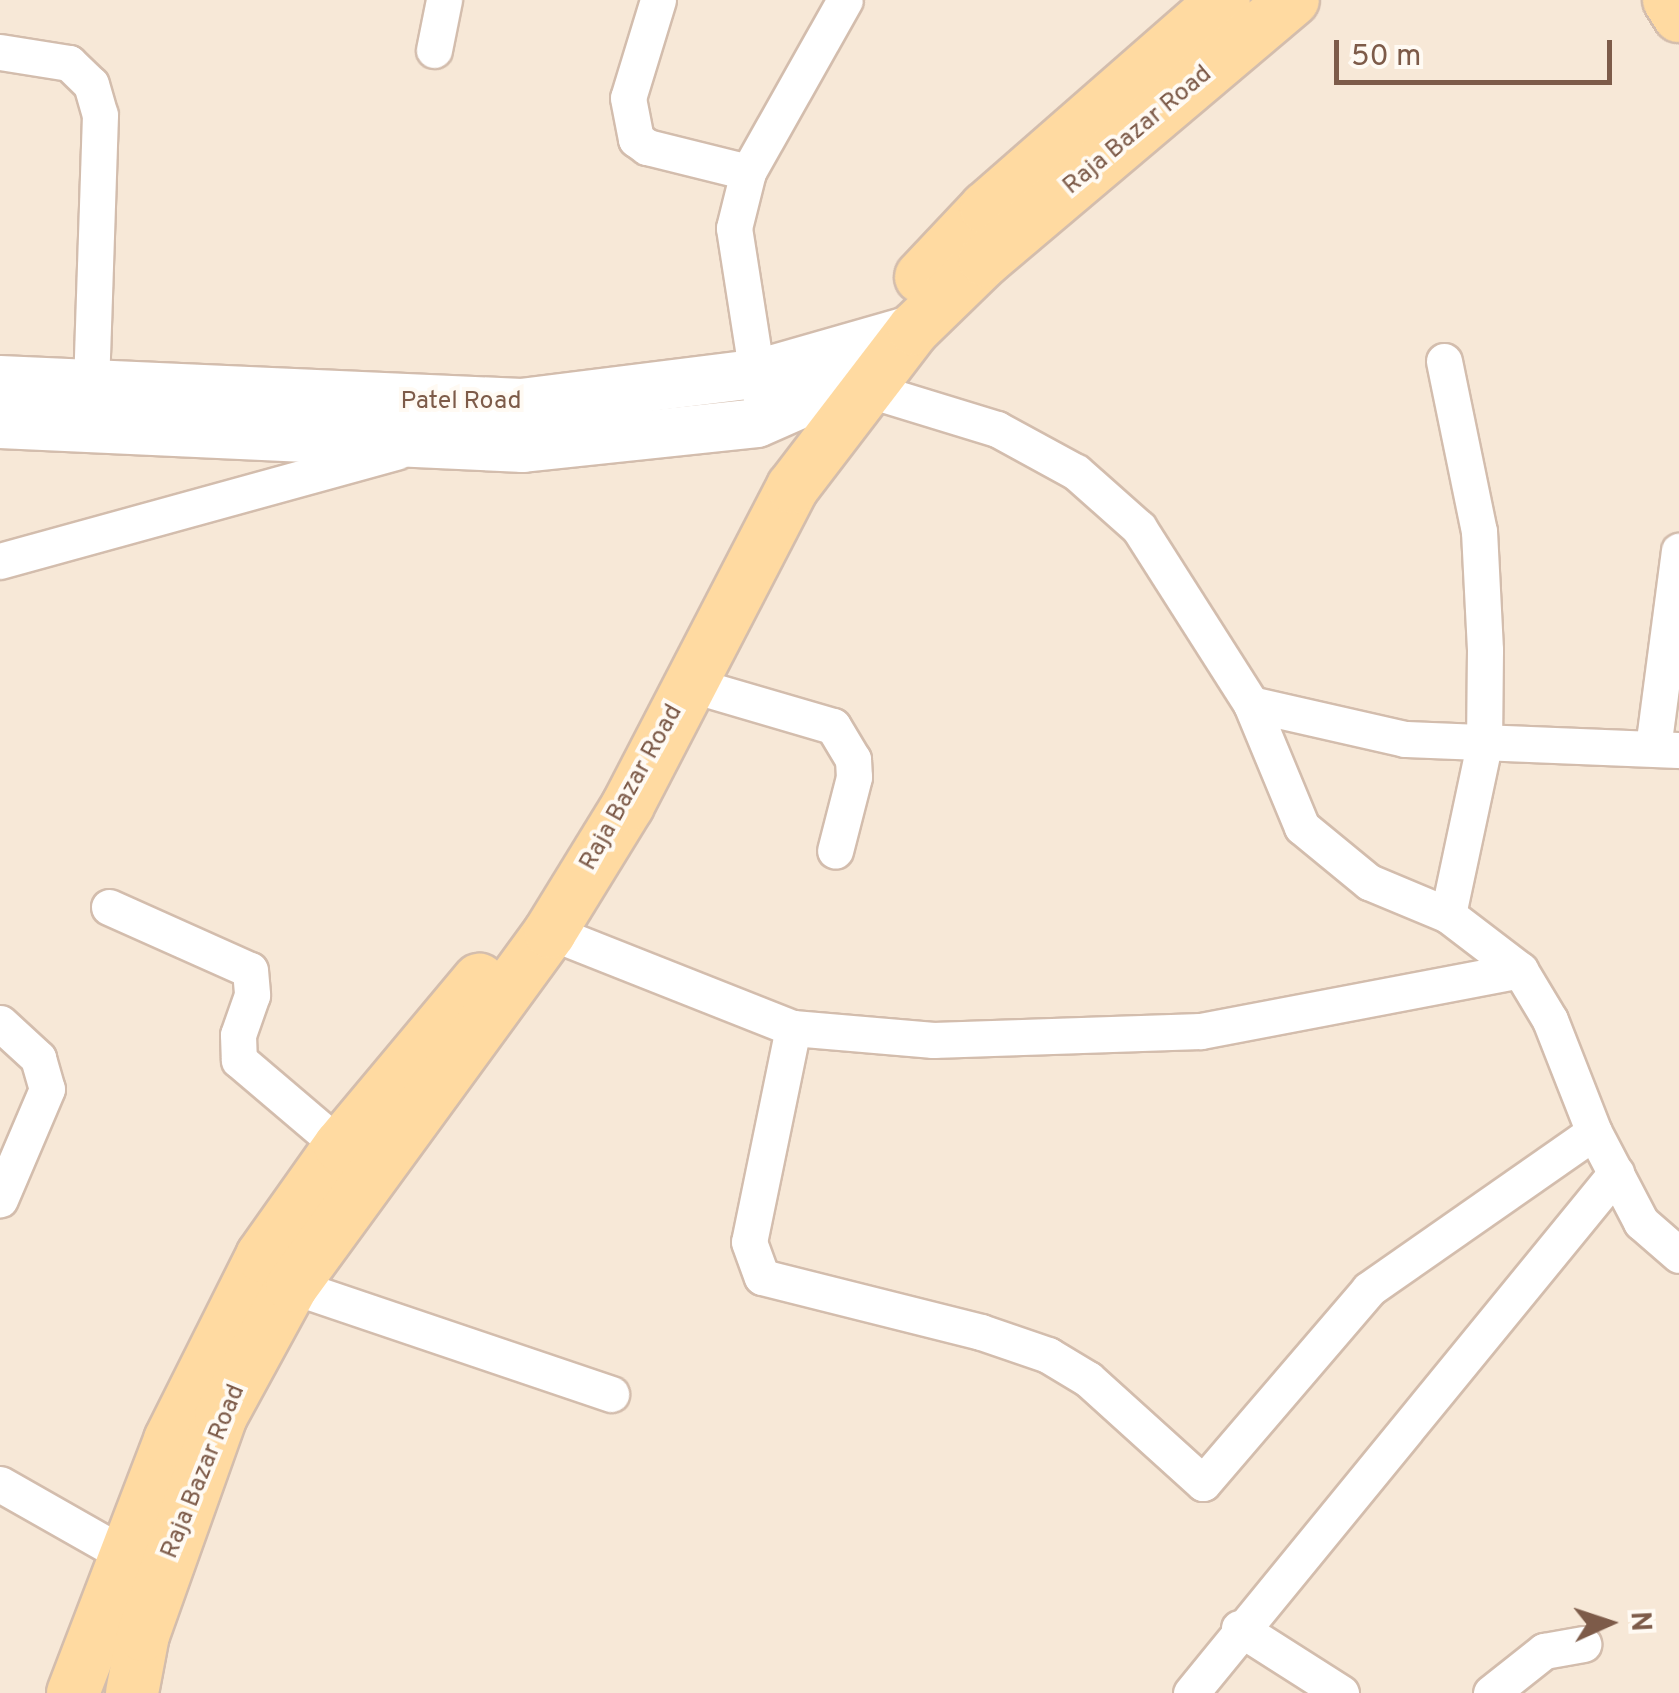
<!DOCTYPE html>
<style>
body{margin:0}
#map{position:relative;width:1679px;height:1693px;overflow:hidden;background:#fef6ea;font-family:Overpass,sans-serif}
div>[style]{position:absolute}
.residential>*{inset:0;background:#f7e8d7}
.roads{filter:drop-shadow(2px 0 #d3bdad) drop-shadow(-2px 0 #d3bdad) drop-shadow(0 2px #d3bdad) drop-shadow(0 -2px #d3bdad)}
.street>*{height:35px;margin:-17.5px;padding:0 17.5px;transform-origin:17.5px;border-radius:17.5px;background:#fff}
.secondary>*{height:48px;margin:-24px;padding:0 24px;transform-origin:24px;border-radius:24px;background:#fff}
.primary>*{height:52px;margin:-26px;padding:0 26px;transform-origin:26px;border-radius:26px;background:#ffdaa1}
span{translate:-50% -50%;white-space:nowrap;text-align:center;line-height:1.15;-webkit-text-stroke:8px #fffaf3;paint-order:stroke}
.street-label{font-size:25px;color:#7d5b49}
.north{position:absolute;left:1559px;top:1573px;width:100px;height:100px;-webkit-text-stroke:8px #fffaf3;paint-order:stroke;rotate:87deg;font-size:28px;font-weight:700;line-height:40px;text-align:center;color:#7d5b49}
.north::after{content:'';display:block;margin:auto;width:35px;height:45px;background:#7d5b49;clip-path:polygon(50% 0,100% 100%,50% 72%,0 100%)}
.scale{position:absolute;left:1334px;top:40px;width:278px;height:45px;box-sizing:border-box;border:5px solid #7d5b49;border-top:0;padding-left:12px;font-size:30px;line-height:35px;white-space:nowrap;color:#7d5b49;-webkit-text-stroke:8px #fffaf3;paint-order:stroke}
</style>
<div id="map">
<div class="residential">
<div style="clip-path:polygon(0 0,1679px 0,1679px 1693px,0 1693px)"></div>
</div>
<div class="roads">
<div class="street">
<div style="left:658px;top:0;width:102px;rotate:107deg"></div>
<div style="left:628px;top:98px;width:42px;rotate:79deg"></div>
<div style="left:636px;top:139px;width:14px;rotate:36deg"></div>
<div style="left:647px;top:147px;width:104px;rotate:13.9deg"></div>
<div style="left:434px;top:50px;width:51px;rotate:-78.7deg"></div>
<div style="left:0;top:52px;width:70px;rotate:9.1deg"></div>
<div style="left:69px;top:63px;width:30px;rotate:44deg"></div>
<div style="left:91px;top:84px;width:32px;rotate:74deg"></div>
<div style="left:100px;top:115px;width:271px;rotate:91.9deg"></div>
<div style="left:1444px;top:361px;width:174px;rotate:78.4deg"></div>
<div style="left:1479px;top:531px;width:119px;rotate:87.1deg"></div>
<div style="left:1485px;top:650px;width:95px;rotate:90.6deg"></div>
<div style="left:1484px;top:745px;width:174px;rotate:102deg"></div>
<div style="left:863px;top:388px;width:140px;rotate:17deg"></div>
<div style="left:997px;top:429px;width:90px;rotate:28.6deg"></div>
<div style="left:1076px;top:472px;width:84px;rotate:41.6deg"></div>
<div style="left:1139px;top:528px;width:209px;rotate:57.5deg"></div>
<div style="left:1251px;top:704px;width:133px;rotate:67.5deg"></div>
<div style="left:1302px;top:827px;width:87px;rotate:39.4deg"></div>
<div style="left:1369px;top:882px;width:86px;rotate:22.7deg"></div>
<div style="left:1448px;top:915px;width:91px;rotate:37.4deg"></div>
<div style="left:1520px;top:970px;width:58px;rotate:59deg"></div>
<div style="left:1550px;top:1020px;width:120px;rotate:68.6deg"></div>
<div style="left:1594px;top:1132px;width:102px;rotate:62.4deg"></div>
<div style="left:1641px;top:1222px;width:50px;rotate:41deg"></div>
<div style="left:760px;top:394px;width:168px;rotate:-98.9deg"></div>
<div style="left:734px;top:228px;width:58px;rotate:-76deg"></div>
<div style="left:748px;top:172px;width:197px;rotate:-60.6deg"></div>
<div style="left:0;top:561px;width:411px;rotate:-15.4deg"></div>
<div style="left:689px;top:684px;width:150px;rotate:16.3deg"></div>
<div style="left:833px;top:726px;width:39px;rotate:59deg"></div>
<div style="left:853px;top:759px;width:18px;rotate:87deg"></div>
<div style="left:854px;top:777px;width:76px;rotate:104.4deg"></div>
<div style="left:1251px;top:704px;width:158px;rotate:12.8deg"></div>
<div style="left:1405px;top:739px;width:274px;rotate:2.3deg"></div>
<div style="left:1653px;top:748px;width:199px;rotate:-82.5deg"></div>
<div style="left:109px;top:907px;width:154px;rotate:24.1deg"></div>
<div style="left:250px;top:970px;width:25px;rotate:85deg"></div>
<div style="left:252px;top:995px;width:42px;rotate:109.3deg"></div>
<div style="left:238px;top:1035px;width:25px;rotate:88deg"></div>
<div style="left:239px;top:1060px;width:133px;rotate:40.4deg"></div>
<div style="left:550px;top:932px;width:261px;rotate:21.6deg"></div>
<div style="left:793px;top:1028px;width:141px;rotate:4.9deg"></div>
<div style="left:933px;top:1040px;width:268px;rotate:-1.9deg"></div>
<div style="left:1201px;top:1031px;width:325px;rotate:-10.8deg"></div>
<div style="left:0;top:1023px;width:52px;rotate:42.6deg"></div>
<div style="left:38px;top:1058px;width:32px;rotate:74deg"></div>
<div style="left:47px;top:1089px;width:120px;rotate:113.1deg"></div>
<div style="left:793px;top:1028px;width:218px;rotate:101.6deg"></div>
<div style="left:749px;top:1242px;width:37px;rotate:70deg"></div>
<div style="left:762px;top:1277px;width:226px;rotate:14.1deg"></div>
<div style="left:981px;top:1332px;width:71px;rotate:18.9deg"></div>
<div style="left:1048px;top:1355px;width:47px;rotate:31deg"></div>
<div style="left:1088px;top:1379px;width:155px;rotate:42.1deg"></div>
<div style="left:1203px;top:1483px;width:255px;rotate:-49.4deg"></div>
<div style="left:1369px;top:1289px;width:274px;rotate:-34.9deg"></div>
<div style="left:292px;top:1286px;width:337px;rotate:18.7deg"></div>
<div style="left:0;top:1484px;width:142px;rotate:29.6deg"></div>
<div style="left:1239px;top:1628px;width:121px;rotate:32.5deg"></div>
<div style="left:1191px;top:1693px;width:672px;rotate:-50.74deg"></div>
<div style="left:1491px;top:1693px;width:68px;rotate:-38.4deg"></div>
<div style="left:1544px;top:1651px;width:40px;rotate:-10deg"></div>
</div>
<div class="secondary">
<div style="left:0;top:380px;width:522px;rotate:2.53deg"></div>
<div style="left:521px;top:403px;width:242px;rotate:-7.1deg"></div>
<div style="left:761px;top:373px;width:159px;rotate:-16deg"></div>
<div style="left:0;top:424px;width:524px;rotate:2.63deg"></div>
<div style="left:523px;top:448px;width:235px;rotate:-6.1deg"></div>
<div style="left:757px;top:423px;width:62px;rotate:-23.7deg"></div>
<div style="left:814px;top:398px;width:50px;rotate:-11.5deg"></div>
</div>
<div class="primary">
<div style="left:1669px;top:0;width:19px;rotate:58deg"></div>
<div style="left:921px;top:277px;width:95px;rotate:-46.7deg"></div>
<div style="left:986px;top:208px;width:316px;rotate:-41.2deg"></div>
<div style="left:73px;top:1693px;width:271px;rotate:-69deg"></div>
<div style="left:170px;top:1440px;width:206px;rotate:-63.4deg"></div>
<div style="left:262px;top:1256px;width:135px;rotate:-54.7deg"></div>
<div style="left:340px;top:1146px;width:217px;rotate:-50.1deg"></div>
<div style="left:132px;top:1693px;width:59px;rotate:-79.3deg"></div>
<div style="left:143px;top:1635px;width:232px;rotate:-70.4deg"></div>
<div style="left:221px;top:1416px;width:148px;rotate:-61.4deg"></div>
<div style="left:292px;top:1286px;width:438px;rotate:-53.9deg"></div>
<div style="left:550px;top:932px;width:149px;rotate:-58.4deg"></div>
<div style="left:628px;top:805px;width:358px;rotate:-62.6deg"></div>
<div style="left:793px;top:487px;width:199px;rotate:-52.6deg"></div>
<div style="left:914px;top:329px;width:99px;rotate:-44.2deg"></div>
<div style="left:985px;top:260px;width:403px;rotate:-40.2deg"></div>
</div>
</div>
<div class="street-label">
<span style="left:1138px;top:131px;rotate:-40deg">Raja Bazar Road</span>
<span style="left:461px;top:402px">Patel Road</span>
<span style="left:632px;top:788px;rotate:-61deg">Raja Bazar Road</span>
<span style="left:204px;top:1472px;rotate:-68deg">Raja Bazar Road</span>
</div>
<div class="north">N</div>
<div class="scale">50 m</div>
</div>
